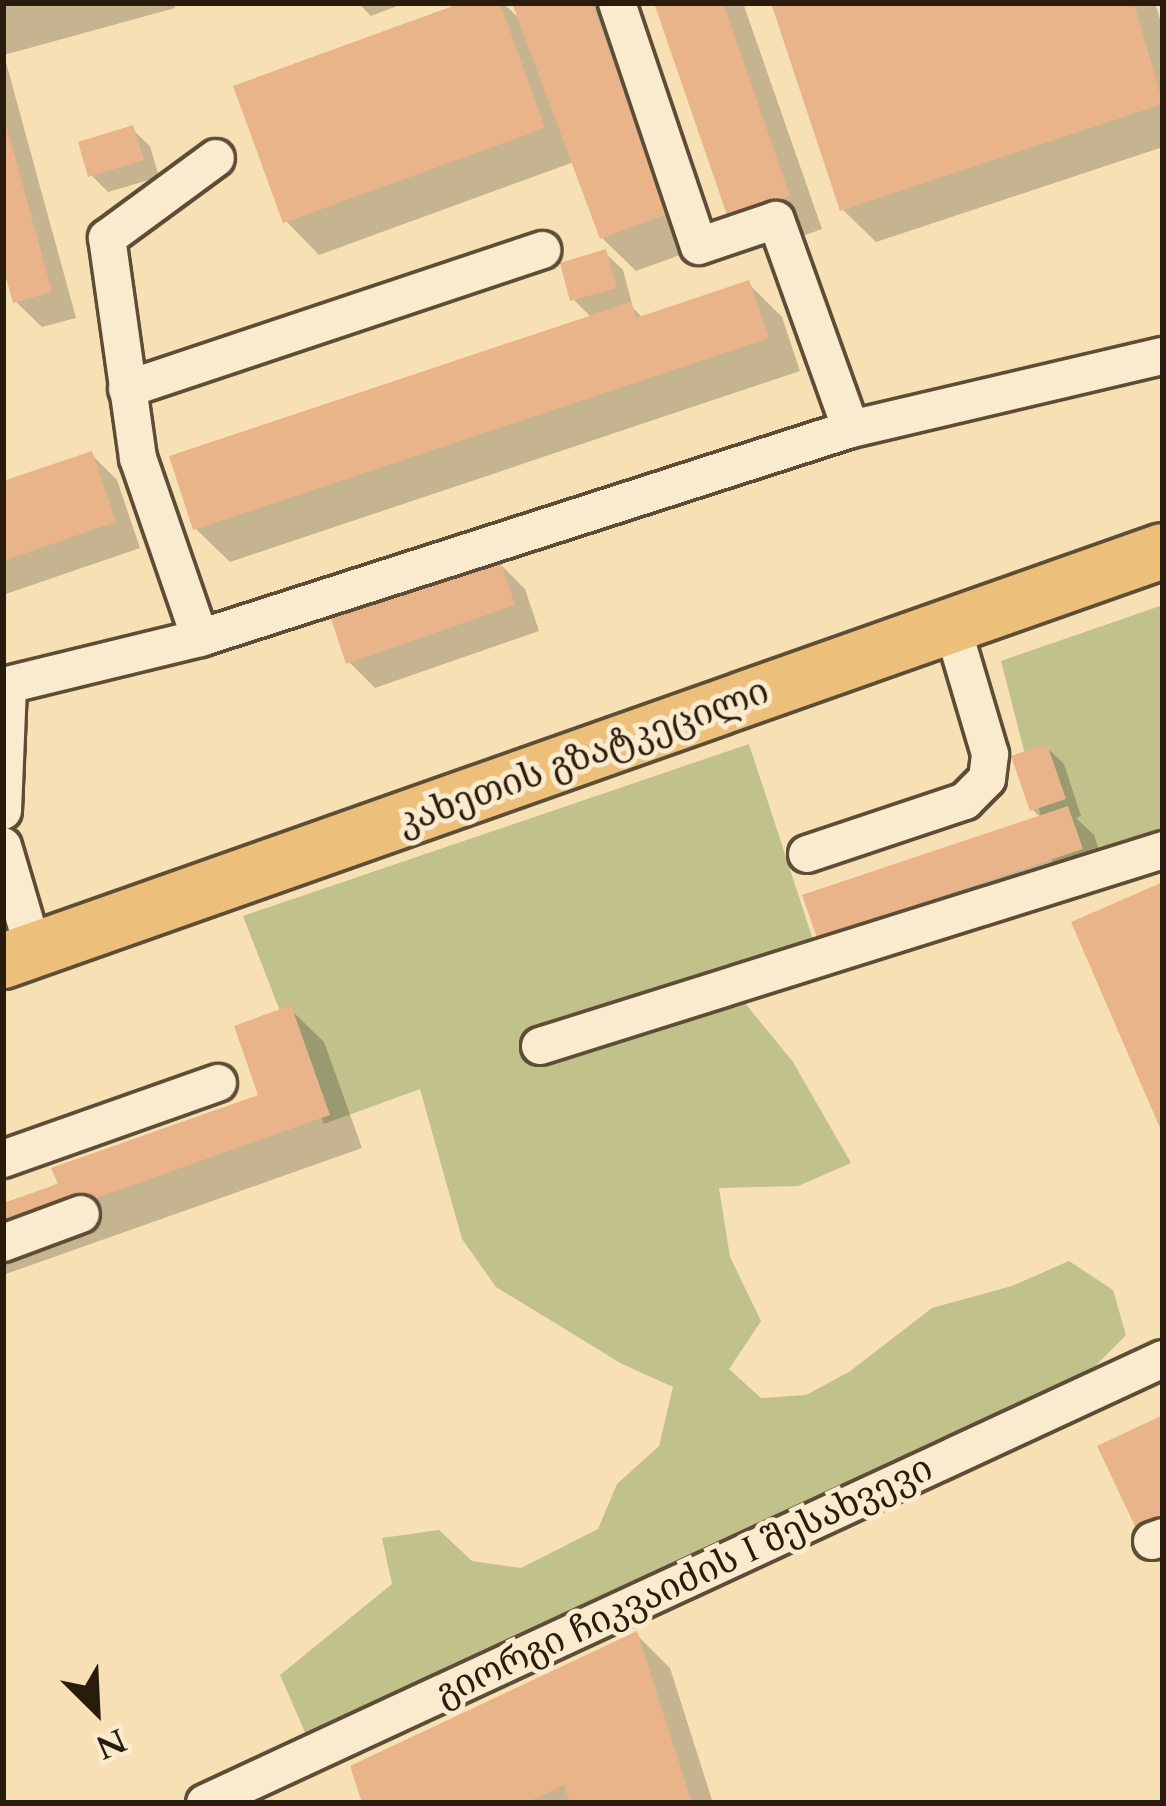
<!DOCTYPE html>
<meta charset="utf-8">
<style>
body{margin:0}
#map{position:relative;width:1166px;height:1806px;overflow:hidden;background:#f8e0b5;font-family:Cardo,"Noto Serif Georgian",serif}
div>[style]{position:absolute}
.green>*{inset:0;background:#c0c18b}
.shadow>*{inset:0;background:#0003}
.building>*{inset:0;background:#e9b489}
.roads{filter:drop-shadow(3px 0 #5e4d36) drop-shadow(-3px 0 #5e4d36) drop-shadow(0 3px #5e4d36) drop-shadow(0 -3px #5e4d36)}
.minor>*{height:36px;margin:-18px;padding:0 18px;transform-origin:18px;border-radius:18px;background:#faebcf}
.highway>*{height:54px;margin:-27px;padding:0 27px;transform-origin:27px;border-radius:27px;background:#ecc07a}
span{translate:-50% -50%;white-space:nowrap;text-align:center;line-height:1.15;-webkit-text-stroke:10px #faebcf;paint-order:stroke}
.street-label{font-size:36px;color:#2a1c0c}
.frame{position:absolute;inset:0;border:6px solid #2a1c0c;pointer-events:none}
.north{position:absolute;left:36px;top:1650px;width:120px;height:120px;-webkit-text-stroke:9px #faebcf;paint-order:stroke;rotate:156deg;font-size:33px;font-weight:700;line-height:48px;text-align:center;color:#2a1c0c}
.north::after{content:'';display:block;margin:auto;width:42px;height:54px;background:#2a1c0c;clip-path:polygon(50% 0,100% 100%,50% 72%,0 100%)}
</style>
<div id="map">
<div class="green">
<div style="clip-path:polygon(1163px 605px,1163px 850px,1058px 883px,1001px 661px)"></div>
<div style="clip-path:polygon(749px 744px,819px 958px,731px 986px,793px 1062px,851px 1163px,798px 1186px,719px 1188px,730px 1257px,761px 1321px,729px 1369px,761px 1398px,806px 1395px,849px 1372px,932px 1308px,1012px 1286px,1069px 1261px,1113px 1290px,1126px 1335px,1050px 1412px,314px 1753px,280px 1675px,392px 1584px,382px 1538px,439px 1530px,472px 1561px,521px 1568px,598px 1529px,617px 1484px,659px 1446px,673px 1387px,622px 1364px,496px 1287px,462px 1239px,420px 1089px,324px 1124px,243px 916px)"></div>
</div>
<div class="shadow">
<div style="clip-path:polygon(3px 3px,174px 3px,175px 8px,4px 55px,76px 318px,42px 327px,15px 301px,3px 256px)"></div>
<div style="clip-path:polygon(358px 3px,405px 3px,371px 16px)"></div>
<div style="clip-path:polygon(469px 3px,503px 3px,522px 21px,515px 3px,611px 3px,702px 247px,636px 271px,602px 238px,574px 162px,319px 255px,286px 221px)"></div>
<div style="clip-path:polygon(657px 3px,743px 3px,822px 229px,764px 250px,730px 217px)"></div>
<div style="clip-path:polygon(774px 3px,1155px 3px,1163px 28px,1163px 147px,876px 242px,842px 209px)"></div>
<div style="clip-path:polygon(132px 129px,150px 146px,159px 177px,108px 192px,91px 175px)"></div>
<div style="clip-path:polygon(605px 253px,623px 270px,633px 308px,644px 319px,748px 283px,782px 317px,800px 371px,230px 562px,196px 529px,592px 318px,573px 299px)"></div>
<div style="clip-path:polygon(91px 454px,117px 480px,140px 548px,3px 595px,3px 484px)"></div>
<div style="clip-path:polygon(499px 563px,525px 589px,539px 631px,375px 688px,349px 662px)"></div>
<div style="clip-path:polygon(1046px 747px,1064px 764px,1081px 816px,1076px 818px,1094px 835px,1107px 875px,845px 963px,819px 937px,1041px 818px,1033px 810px)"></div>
<div style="clip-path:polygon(290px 1009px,324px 1042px,362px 1148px,3px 1275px,3px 1207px,262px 1096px)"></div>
<div style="clip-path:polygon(637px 1635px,670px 1668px,713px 1803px,365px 1803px)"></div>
</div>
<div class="building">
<div style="clip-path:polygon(461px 3px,500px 3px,545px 128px,283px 223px,233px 86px)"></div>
<div style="clip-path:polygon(512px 3px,592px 3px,670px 213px,600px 239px)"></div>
<div style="clip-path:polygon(654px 3px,723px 3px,790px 196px,728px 218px)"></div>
<div style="clip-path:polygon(771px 3px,1134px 3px,1163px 104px,840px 211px)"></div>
<div style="clip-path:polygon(4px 117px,52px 292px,13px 303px,3px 267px)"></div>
<div style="clip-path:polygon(133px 125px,144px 160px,88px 177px,78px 142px)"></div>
<div style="clip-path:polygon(606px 249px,617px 288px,570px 301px,560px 263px)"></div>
<div style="clip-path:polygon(749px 280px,769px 338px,193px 530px,169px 456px,631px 302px,636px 318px)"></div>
<div style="clip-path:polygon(92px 451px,116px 522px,3px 561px,3px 481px)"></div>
<div style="clip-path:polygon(500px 560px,515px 605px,346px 664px,326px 603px)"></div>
<div style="clip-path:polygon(1047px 744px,1066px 799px,1030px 811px,1011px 756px)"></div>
<div style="clip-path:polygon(1068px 806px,1083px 849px,817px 938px,802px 895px)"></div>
<div style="clip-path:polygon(1163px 882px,1163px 1135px,1071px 922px)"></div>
<div style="clip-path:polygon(291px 1005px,330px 1115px,3px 1231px,3px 1203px,58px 1184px,51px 1168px,258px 1095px,234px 1026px)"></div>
<div style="clip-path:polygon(1163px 1415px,1163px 1529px,1141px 1539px,1097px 1446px)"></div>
<div style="clip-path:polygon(637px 1631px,692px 1803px,570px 1803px,564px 1785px,526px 1803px,362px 1803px,350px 1766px)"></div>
</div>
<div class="roads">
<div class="minor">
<div style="left:617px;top:3px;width:256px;rotate:71.4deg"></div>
<div style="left:699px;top:246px;width:81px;rotate:-18.7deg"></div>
<div style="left:776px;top:220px;width:222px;rotate:70.3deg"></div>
<div style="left:127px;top:389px;width:438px;rotate:-18.5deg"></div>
<div style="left:200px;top:638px;width:190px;rotate:-109deg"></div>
<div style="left:138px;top:458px;width:222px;rotate:-98deg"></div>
<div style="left:107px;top:238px;width:135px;rotate:-36.3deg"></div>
<div style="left:3px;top:686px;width:203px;rotate:-13.7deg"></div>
<div style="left:200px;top:638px;width:684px;rotate:-17.8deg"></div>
<div style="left:851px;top:429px;width:320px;rotate:-13.2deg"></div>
<div style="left:3px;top:811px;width:126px;rotate:-87.7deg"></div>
<div style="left:3px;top:846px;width:109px;rotate:73.6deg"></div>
<div style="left:807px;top:854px;width:167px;rotate:-18.5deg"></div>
<div style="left:965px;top:801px;width:31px;rotate:-45deg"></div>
<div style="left:987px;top:779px;width:25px;rotate:-83deg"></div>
<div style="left:990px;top:754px;width:134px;rotate:-106.5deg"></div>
<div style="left:540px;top:1046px;width:653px;rotate:-17.46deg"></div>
<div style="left:3px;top:1159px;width:228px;rotate:-19.5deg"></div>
<div style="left:3px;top:1243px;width:83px;rotate:-20.4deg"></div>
<div style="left:1152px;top:1541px;width:12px;rotate:-20deg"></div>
<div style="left:205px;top:1803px;width:1056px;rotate:-24.87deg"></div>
</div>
<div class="highway">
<div style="left:3px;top:961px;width:1230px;rotate:-19.47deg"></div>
</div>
</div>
<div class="street-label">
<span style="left:583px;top:757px;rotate:-20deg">კახეთის გზატკეცილი</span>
<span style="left:684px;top:1581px;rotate:-25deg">გიორგი ჩიკვაიძის I შესახვევი</span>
</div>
<div class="frame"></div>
<div class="north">N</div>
</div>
